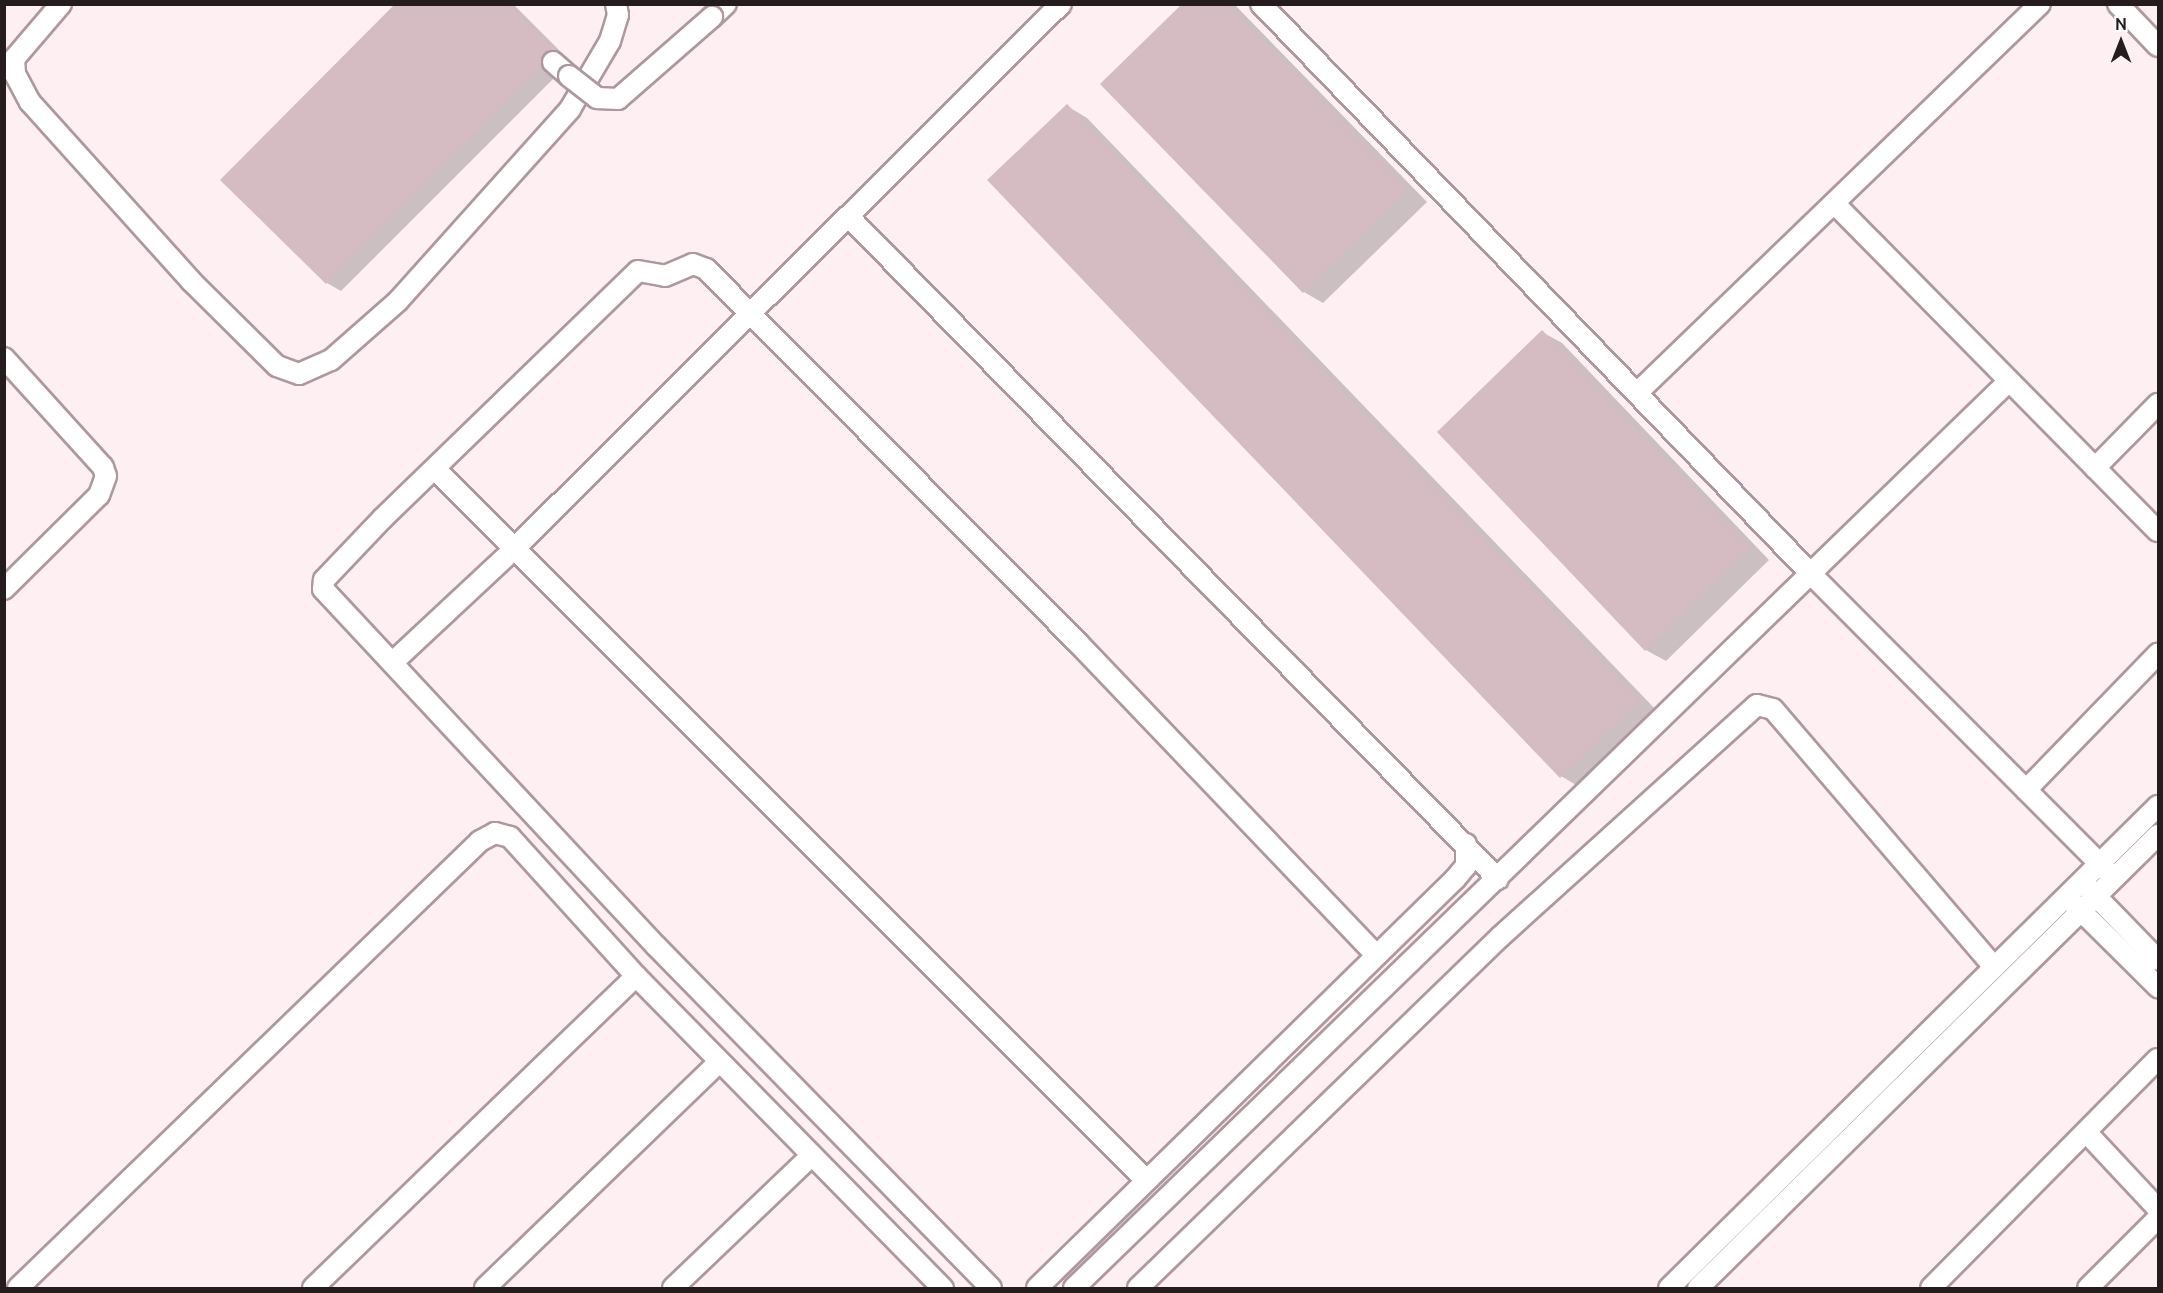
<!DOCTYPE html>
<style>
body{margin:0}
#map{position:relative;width:2163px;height:1293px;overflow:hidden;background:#feeff2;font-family:Ubuntu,sans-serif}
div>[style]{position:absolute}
.shadow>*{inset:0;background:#0003}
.building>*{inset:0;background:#d4bcc2}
.roads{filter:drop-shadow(2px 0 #af989d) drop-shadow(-2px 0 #af989d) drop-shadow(0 2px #af989d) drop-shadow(0 -2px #af989d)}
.minor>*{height:20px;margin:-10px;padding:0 10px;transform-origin:10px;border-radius:10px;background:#fff}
.bridges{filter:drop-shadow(2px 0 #af989d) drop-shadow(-2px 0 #af989d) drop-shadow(0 2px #af989d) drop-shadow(0 -2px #af989d)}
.minor-bridge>*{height:20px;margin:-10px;padding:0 10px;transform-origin:10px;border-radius:10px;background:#fff}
span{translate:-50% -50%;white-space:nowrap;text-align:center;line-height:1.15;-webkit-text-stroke:6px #fff;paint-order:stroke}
.frame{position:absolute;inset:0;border:6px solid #251c1e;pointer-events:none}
.north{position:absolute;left:2091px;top:12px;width:60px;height:60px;-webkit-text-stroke:4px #fff;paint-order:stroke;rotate:0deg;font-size:16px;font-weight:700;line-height:24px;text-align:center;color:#251c1e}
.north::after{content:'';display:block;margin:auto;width:21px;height:27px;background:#251c1e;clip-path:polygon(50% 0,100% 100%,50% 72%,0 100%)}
</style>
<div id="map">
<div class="shadow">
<div style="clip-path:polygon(397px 4px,513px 4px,568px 59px,559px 62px,557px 75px,341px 291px,327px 283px)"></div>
<div style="clip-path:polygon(1184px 4px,1234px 4px,1427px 202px,1323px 303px,1304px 292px)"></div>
<div style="clip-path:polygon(1067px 106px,1087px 118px,1659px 713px,1581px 788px,1561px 776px)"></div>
<div style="clip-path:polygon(1542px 332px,1562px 343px,1769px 560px,1666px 661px,1646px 650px)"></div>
</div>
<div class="building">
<div style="clip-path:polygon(395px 4px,509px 4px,556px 50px,544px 54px,542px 67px,326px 284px,220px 180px)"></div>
<div style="clip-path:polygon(1182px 4px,1227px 4px,1408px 190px,1303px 293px,1100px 84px)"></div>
<div style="clip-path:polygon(1067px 104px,1640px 701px,1560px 778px,987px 180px)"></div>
<div style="clip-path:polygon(1542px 330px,1750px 548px,1645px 651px,1437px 432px)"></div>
</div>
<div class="roads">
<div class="minor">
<div style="left:61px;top:4px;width:72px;rotate:130.5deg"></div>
<div style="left:14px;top:59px;width:15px;rotate:86deg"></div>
<div style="left:15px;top:74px;width:32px;rotate:62deg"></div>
<div style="left:30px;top:102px;width:241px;rotate:48deg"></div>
<div style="left:191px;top:281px;width:121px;rotate:44.7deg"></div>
<div style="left:277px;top:366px;width:23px;rotate:20deg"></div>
<div style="left:299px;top:374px;width:35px;rotate:-24deg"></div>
<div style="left:331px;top:360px;width:89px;rotate:-41.4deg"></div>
<div style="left:398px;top:301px;width:258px;rotate:-48.1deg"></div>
<div style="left:570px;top:109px;width:79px;rotate:-59.5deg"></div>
<div style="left:610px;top:41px;width:27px;rotate:-73deg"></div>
<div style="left:618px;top:15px;width:11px;rotate:-100deg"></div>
<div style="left:1261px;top:4px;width:792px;rotate:46.02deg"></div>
<div style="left:1811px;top:574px;width:429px;rotate:45.1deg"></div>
<div style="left:2118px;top:4px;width:58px;rotate:46.4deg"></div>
<div style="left:712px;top:17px;width:19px;rotate:-43deg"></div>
<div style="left:553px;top:62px;width:21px;rotate:41deg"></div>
<div style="left:1834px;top:203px;width:461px;rotate:45.4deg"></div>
<div style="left:849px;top:217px;width:927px;rotate:45.57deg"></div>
<div style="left:4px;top:358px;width:147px;rotate:47.8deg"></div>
<div style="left:103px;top:467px;width:9px;rotate:72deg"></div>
<div style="left:106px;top:476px;width:20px;rotate:110deg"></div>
<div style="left:99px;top:495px;width:134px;rotate:135.3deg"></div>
<div style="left:1637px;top:393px;width:560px;rotate:-43.99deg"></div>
<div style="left:2095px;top:468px;width:90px;rotate:-45.5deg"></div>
<div style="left:435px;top:469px;width:1004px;rotate:45deg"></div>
<div style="left:393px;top:662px;width:163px;rotate:-43deg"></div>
<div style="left:512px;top:551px;width:775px;rotate:-44.9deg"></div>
<div style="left:2026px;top:790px;width:190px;rotate:-45.9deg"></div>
<div style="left:2088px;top:888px;width:100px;rotate:45.8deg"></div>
<div style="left:2073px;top:903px;width:120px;rotate:44.7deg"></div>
<div style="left:2086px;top:1132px;width:105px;rotate:46.9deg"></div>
<div style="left:18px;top:1288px;width:643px;rotate:-44.05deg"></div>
<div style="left:480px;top:841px;width:17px;rotate:-28deg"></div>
<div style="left:495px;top:833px;width:16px;rotate:15deg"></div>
<div style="left:510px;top:837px;width:188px;rotate:47.8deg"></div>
<div style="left:636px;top:976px;width:438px;rotate:45.5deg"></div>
<div style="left:313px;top:1288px;width:449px;rotate:-44deg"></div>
<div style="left:485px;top:1288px;width:325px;rotate:-44deg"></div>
<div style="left:673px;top:1288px;width:191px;rotate:-43.7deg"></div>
<div style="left:991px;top:1288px;width:479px;rotate:-134.4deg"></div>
<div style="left:656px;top:946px;width:488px;rotate:-133deg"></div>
<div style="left:323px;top:589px;width:9px;rotate:-84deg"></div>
<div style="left:324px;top:580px;width:84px;rotate:-46.4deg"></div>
<div style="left:382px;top:519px;width:356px;rotate:-44.1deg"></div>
<div style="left:638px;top:271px;width:27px;rotate:10deg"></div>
<div style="left:665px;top:276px;width:30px;rotate:-23deg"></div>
<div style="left:693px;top:264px;width:14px;rotate:21deg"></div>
<div style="left:706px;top:269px;width:528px;rotate:45.15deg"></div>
<div style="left:1078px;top:643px;width:431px;rotate:46.3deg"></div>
<div style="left:1037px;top:1288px;width:585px;rotate:-44.38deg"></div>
<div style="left:1455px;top:879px;width:17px;rotate:-50deg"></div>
<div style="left:1466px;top:866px;width:22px;rotate:-90deg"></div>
<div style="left:1074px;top:1288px;width:1301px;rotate:-44.13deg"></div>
<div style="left:1138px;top:1288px;width:504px;rotate:-44.12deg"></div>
<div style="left:1500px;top:937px;width:346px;rotate:-42.1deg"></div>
<div style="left:1757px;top:705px;width:16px;rotate:14deg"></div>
<div style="left:1773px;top:709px;width:340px;rotate:49.4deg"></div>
<div style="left:1669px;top:1288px;width:687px;rotate:-44.59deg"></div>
<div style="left:1698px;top:1288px;width:646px;rotate:-44.56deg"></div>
<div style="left:1931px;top:1288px;width:322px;rotate:-45.3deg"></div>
<div style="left:2088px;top:1288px;width:99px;rotate:-45deg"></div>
</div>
</div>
<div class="bridges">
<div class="minor-bridge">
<div style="left:569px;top:76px;width:36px;rotate:38deg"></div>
<div style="left:597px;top:98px;width:21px;rotate:3deg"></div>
<div style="left:618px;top:99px;width:125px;rotate:-41.1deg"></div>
</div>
</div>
<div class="frame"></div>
<div class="north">N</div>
</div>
